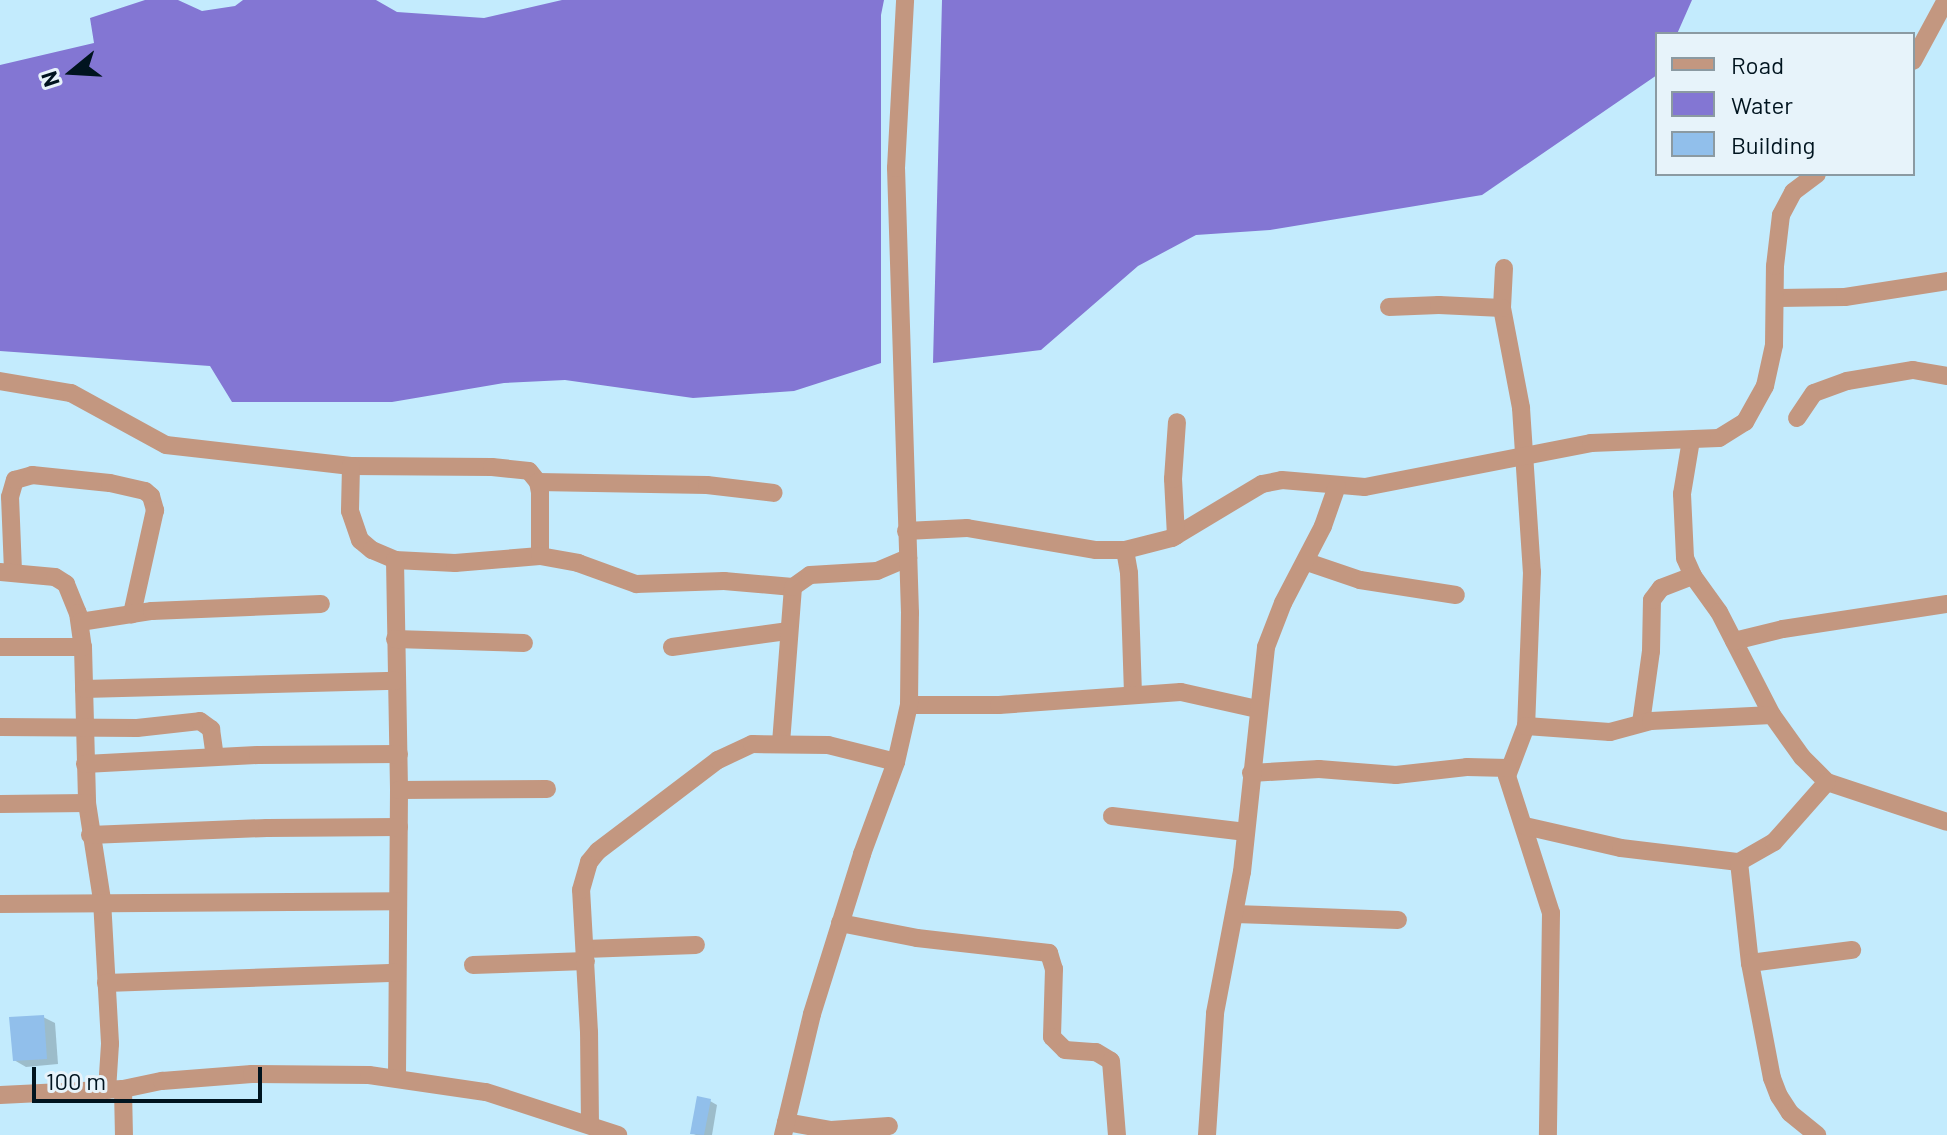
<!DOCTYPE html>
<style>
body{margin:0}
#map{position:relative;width:1947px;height:1135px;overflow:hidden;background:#c3ebfd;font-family:Barlow,sans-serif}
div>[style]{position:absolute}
.water>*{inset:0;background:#8376d3}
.shadow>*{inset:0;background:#0003}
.building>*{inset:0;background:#91bfeb}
.minor>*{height:18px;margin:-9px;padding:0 9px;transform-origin:9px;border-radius:9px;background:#c39780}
span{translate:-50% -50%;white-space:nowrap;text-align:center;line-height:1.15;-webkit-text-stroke:6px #e7f3fa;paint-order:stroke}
.legend{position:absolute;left:1655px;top:32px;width:260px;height:144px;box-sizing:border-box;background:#e7f3fa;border:2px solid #8b9aa2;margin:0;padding:10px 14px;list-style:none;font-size:24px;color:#00141f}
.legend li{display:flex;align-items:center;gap:16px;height:40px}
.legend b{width:40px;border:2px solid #8b9aa2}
.north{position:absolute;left:32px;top:32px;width:80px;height:80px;-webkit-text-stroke:6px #e7f3fa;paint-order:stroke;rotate:252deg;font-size:22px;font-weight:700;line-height:32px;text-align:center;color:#00141f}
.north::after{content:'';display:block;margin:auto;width:28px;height:36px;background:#00141f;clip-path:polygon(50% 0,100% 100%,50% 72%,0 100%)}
.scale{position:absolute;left:32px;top:1067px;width:230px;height:36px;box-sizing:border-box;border:4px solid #00141f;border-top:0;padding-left:10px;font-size:24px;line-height:28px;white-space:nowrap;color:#00141f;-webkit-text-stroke:6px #e7f3fa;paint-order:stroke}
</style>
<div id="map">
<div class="water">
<div style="clip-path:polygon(145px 0,178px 0,202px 11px,235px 6px,243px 0,376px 0,397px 12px,484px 18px,562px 0,884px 0,881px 15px,881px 363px,794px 391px,693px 398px,565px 380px,504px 383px,392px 402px,232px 402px,210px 366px,0 351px,0 65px,94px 43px,90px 18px)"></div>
<div style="clip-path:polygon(942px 0,1692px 0,1677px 34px,1657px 34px,1657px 75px,1482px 195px,1270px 230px,1196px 235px,1138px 266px,1041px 350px,933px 363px)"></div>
</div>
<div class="shadow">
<div style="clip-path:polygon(43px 1017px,55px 1023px,58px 1064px,26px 1067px,14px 1060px)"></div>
<div style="clip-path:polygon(710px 1101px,717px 1105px,712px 1135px,696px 1135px,692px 1133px)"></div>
</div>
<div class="building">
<div style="clip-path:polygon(44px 1015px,47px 1059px,13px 1061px,9px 1017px)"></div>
<div style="clip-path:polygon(697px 1096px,711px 1099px,704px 1135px,690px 1134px)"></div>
</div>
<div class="minor">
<div style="left:1913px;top:61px;width:69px;rotate:-61.6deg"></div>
<div style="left:1504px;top:268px;width:40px;rotate:92.9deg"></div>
<div style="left:1502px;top:308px;width:102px;rotate:79.2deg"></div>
<div style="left:1521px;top:408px;width:164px;rotate:86.2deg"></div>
<div style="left:1532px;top:572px;width:154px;rotate:92.2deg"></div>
<div style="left:1526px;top:726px;width:53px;rotate:110.8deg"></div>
<div style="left:1507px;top:776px;width:144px;rotate:72.2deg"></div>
<div style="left:1551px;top:913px;width:222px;rotate:90.8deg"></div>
<div style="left:1775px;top:298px;width:70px;rotate:-0.8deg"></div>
<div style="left:1845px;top:297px;width:103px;rotate:-8.9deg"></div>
<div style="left:1389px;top:307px;width:50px;rotate:-2.3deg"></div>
<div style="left:1439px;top:305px;width:63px;rotate:2.7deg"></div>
<div style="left:0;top:381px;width:72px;rotate:9.6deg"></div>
<div style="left:71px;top:393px;width:108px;rotate:28.7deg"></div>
<div style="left:166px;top:445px;width:186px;rotate:6.5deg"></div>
<div style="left:351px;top:466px;width:141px;rotate:0.4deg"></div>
<div style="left:492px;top:467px;width:37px;rotate:6deg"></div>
<div style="left:529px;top:471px;width:14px;rotate:51deg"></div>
<div style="left:538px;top:482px;width:10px;rotate:79deg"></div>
<div style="left:540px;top:492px;width:64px;rotate:90deg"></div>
<div style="left:1797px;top:418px;width:30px;rotate:-56deg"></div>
<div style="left:1814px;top:393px;width:35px;rotate:-20deg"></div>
<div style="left:1847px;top:381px;width:67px;rotate:-9.5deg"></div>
<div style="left:1913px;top:370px;width:35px;rotate:10deg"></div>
<div style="left:1691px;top:440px;width:55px;rotate:99.5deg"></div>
<div style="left:1682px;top:494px;width:64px;rotate:87.3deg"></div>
<div style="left:1685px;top:558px;width:20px;rotate:66deg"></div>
<div style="left:1693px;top:576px;width:44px;rotate:54.2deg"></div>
<div style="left:1719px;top:612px;width:116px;rotate:62.8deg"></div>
<div style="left:1772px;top:715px;width:52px;rotate:54.5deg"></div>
<div style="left:1802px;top:757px;width:35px;rotate:45deg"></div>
<div style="left:1827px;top:782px;width:126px;rotate:18.4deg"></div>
<div style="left:351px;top:466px;width:45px;rotate:91.3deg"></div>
<div style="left:350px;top:511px;width:31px;rotate:71deg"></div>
<div style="left:360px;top:540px;width:16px;rotate:40deg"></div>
<div style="left:372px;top:550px;width:25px;rotate:23deg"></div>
<div style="left:395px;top:560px;width:60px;rotate:2.9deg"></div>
<div style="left:455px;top:563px;width:85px;rotate:-4.7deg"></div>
<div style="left:540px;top:556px;width:39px;rotate:10deg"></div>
<div style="left:578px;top:563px;width:62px;rotate:19.9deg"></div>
<div style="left:636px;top:584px;width:88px;rotate:-2deg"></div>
<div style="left:724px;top:581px;width:69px;rotate:5deg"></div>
<div style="left:538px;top:482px;width:169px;rotate:1deg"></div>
<div style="left:707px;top:485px;width:67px;rotate:6.8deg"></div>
<div style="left:906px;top:531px;width:61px;rotate:-2.8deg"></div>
<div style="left:967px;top:528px;width:131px;rotate:9.7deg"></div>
<div style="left:1096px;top:550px;width:29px"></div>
<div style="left:1125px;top:550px;width:49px;rotate:-14.3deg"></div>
<div style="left:1172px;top:538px;width:105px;rotate:-31deg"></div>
<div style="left:1262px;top:484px;width:20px;rotate:-11deg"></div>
<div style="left:1282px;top:480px;width:83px;rotate:4.8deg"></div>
<div style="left:1365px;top:487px;width:230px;rotate:-11deg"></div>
<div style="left:1591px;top:443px;width:128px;rotate:-2.2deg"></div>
<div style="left:1719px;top:438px;width:31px;rotate:-32deg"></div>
<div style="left:1745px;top:422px;width:41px;rotate:-60.9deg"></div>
<div style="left:1765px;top:386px;width:42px;rotate:-77.6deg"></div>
<div style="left:1774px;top:345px;width:79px;rotate:-89.3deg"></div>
<div style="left:1775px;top:266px;width:51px;rotate:-83.3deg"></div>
<div style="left:1781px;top:215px;width:26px;rotate:-62deg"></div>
<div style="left:1793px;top:192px;width:30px;rotate:-37deg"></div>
<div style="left:1176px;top:536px;width:57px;rotate:-93deg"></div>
<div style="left:1173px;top:479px;width:57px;rotate:-86deg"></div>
<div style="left:1125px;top:550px;width:23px;rotate:80deg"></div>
<div style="left:1129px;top:573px;width:120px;rotate:88.1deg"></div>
<div style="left:395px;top:560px;width:230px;rotate:89deg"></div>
<div style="left:399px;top:790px;width:287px;rotate:90.4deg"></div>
<div style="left:1307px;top:562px;width:56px;rotate:18.8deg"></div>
<div style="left:1360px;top:580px;width:97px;rotate:8.9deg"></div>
<div style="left:13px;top:571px;width:74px;rotate:-92.3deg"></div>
<div style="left:10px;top:497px;width:18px;rotate:-74deg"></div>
<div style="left:15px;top:480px;width:18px;rotate:-16deg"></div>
<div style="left:32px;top:475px;width:78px;rotate:5.9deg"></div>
<div style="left:110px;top:483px;width:36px;rotate:13deg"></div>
<div style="left:145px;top:491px;width:8px;rotate:40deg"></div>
<div style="left:151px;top:496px;width:15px;rotate:74deg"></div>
<div style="left:155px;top:510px;width:107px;rotate:102.5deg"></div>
<div style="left:0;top:572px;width:55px;rotate:5.2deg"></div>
<div style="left:55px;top:577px;width:13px;rotate:32deg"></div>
<div style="left:66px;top:584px;width:31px;rotate:68deg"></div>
<div style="left:78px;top:613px;width:34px;rotate:82deg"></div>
<div style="left:83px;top:647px;width:156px;rotate:88.5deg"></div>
<div style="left:87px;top:803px;width:98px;rotate:81.2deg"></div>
<div style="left:102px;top:900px;width:144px;rotate:86.8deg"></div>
<div style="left:110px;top:1044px;width:46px;rotate:93.7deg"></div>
<div style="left:80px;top:622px;width:73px;rotate:-8.7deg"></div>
<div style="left:152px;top:611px;width:169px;rotate:-2.4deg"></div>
<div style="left:395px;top:639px;width:129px;rotate:1.8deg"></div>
<div style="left:1734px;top:641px;width:50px;rotate:-13.8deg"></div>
<div style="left:1783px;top:629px;width:166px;rotate:-8.7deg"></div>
<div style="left:0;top:647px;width:83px"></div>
<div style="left:672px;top:647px;width:116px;rotate:-7.9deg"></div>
<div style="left:84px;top:689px;width:312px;rotate:-1.5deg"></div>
<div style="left:909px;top:705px;width:90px"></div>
<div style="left:999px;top:705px;width:182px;rotate:-4.1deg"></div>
<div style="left:1181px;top:692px;width:78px;rotate:12.6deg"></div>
<div style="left:1641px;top:723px;width:73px;rotate:-82.1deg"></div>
<div style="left:1651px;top:651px;width:51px;rotate:-88.9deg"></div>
<div style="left:1652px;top:600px;width:15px;rotate:-53deg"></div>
<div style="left:1661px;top:588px;width:34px;rotate:-21deg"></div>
<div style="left:1526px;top:726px;width:84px;rotate:4.1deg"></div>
<div style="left:1610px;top:732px;width:42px;rotate:-15deg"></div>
<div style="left:1651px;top:721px;width:121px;rotate:-2.8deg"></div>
<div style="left:0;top:727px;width:137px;rotate:0.4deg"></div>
<div style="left:137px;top:728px;width:63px;rotate:-6.3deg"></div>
<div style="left:200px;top:721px;width:14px;rotate:36deg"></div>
<div style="left:211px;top:729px;width:27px;rotate:82deg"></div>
<div style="left:781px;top:743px;width:156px;rotate:-85.6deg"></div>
<div style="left:793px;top:587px;width:21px;rotate:-35deg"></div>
<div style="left:810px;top:575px;width:67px;rotate:-3.4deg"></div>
<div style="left:877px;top:571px;width:34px;rotate:-23deg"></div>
<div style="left:85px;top:764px;width:173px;rotate:-3deg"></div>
<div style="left:258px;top:755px;width:141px;rotate:-0.4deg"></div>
<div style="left:1251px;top:773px;width:68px;rotate:-3.4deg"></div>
<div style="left:1319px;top:769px;width:77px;rotate:4.5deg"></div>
<div style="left:1396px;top:775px;width:71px;rotate:-6.4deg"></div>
<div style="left:1467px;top:767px;width:41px;rotate:1.4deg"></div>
<div style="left:399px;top:790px;width:148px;rotate:-0.4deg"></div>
<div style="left:0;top:804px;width:87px;rotate:-0.7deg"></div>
<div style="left:1112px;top:816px;width:135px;rotate:6.8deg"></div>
<div style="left:1525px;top:826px;width:98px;rotate:12.9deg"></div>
<div style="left:1621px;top:848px;width:119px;rotate:6.8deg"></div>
<div style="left:1739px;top:862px;width:40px;rotate:-29.7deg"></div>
<div style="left:1774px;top:842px;width:80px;rotate:-48.5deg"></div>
<div style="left:90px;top:835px;width:177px;rotate:-2.3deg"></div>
<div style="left:267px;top:828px;width:132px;rotate:-0.4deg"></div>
<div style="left:1739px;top:862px;width:102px;rotate:83.8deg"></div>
<div style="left:1750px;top:963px;width:117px;rotate:79.2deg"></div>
<div style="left:1772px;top:1078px;width:19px;rotate:69deg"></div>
<div style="left:1779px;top:1096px;width:20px;rotate:57deg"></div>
<div style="left:1790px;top:1113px;width:35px;rotate:39deg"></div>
<div style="left:0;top:904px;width:398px;rotate:-0.4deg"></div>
<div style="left:1235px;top:914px;width:163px;rotate:2.1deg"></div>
<div style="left:840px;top:923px;width:78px;rotate:11deg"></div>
<div style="left:917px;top:938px;width:133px;rotate:6.5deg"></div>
<div style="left:1049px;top:953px;width:17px;rotate:73deg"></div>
<div style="left:1054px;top:969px;width:68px;rotate:91.7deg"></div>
<div style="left:1052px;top:1037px;width:18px;rotate:45deg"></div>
<div style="left:1065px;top:1050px;width:31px;rotate:4deg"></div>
<div style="left:1096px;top:1052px;width:17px;rotate:31deg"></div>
<div style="left:1111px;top:1061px;width:74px;rotate:85.4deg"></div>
<div style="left:585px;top:949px;width:111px;rotate:-2.1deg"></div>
<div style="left:1750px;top:963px;width:103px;rotate:-7.3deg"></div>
<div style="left:473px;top:965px;width:113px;rotate:-2deg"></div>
<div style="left:106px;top:983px;width:291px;rotate:-2deg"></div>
<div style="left:123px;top:1089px;width:46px;rotate:88.8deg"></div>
<div style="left:0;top:1095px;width:123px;rotate:-2.8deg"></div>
<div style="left:123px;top:1089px;width:40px;rotate:-12deg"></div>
<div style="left:162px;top:1081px;width:90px;rotate:-4.4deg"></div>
<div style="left:252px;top:1074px;width:117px;rotate:0.5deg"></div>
<div style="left:369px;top:1075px;width:118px;rotate:8.3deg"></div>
<div style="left:486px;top:1092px;width:139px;rotate:18deg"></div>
<div style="left:786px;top:1122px;width:46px;rotate:10.1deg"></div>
<div style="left:831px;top:1130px;width:58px;rotate:-3.9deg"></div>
<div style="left:590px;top:1125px;width:93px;rotate:-90.6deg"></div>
<div style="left:589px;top:1032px;width:142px;rotate:-93.2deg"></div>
<div style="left:581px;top:890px;width:29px;rotate:-74deg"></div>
<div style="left:589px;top:862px;width:14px;rotate:-51deg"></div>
<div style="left:598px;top:851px;width:151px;rotate:-37.2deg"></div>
<div style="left:718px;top:760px;width:38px;rotate:-25deg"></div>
<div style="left:752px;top:744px;width:76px;rotate:0.8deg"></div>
<div style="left:828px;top:745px;width:70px;rotate:14deg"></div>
<div style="left:783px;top:1135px;width:124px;rotate:-76.5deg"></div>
<div style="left:812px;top:1014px;width:168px;rotate:-72.6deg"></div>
<div style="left:862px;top:854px;width:98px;rotate:-69.7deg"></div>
<div style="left:896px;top:762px;width:58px;rotate:-77.2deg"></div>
<div style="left:909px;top:705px;width:92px;rotate:-89.4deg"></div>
<div style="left:910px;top:613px;width:445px;rotate:-91.8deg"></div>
<div style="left:896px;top:168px;width:168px;rotate:-86.9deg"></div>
<div style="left:1207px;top:1135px;width:122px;rotate:-86.2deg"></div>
<div style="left:1215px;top:1013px;width:144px;rotate:-79.2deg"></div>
<div style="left:1242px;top:872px;width:226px;rotate:-83.9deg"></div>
<div style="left:1266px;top:647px;width:47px;rotate:-68.9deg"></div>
<div style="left:1283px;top:603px;width:87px;rotate:-62.5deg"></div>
<div style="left:1323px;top:526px;width:42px;rotate:-70.7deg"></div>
</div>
<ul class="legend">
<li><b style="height:10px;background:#c39780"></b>Road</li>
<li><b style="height:22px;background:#8376d3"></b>Water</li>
<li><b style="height:22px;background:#91bfeb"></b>Building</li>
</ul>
<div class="north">N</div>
<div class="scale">100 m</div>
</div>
